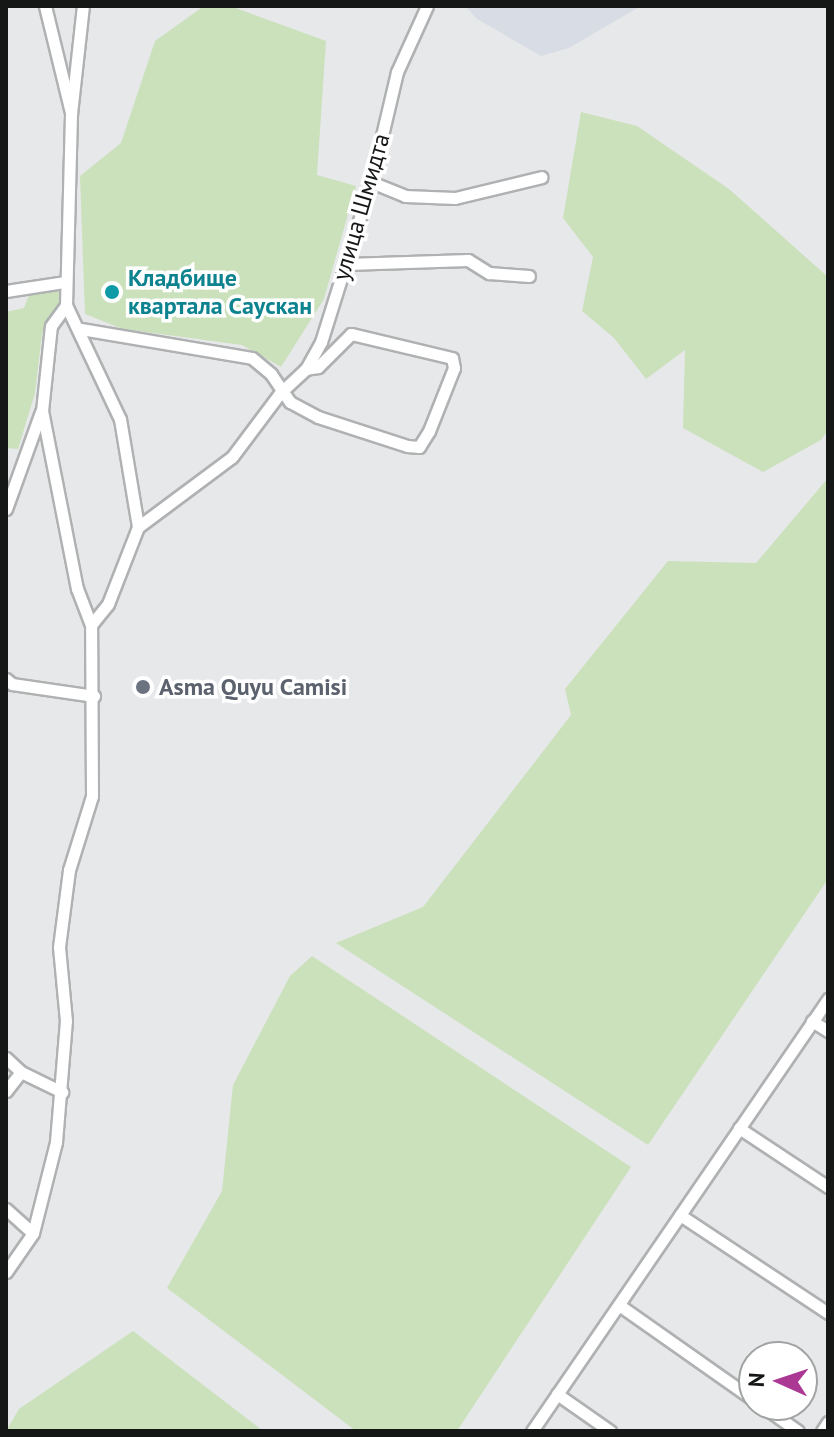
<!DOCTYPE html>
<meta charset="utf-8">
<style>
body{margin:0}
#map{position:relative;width:834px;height:1437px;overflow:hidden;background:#e7e8ea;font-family:"PT Sans",sans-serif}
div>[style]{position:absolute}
.built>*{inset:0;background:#d8dde5}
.green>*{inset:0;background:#cbe1bb}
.roads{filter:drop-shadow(2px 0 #afb1b2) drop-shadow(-2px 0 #afb1b2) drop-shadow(0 2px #afb1b2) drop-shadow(0 -2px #afb1b2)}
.street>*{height:11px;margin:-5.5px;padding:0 5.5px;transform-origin:5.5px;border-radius:5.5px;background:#fff}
.dots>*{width:22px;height:22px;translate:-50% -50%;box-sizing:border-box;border:4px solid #fff;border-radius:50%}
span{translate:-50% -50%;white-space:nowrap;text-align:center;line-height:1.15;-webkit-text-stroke:7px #fff;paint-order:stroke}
.street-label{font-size:24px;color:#151616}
.culture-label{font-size:24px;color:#0d838f;font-weight:700}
.left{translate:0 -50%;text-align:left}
.worship-label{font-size:24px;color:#5b616d;font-weight:700}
.frame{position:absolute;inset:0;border:8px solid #151616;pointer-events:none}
.north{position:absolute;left:738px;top:1341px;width:80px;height:80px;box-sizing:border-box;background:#fff;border:2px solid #a1a2a2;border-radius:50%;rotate:273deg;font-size:22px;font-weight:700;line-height:32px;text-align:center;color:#151616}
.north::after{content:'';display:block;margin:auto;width:28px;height:36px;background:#ab3994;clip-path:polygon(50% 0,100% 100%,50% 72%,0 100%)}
</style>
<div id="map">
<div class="built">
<div style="clip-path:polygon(465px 6px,641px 6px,569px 48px,541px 56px,477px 19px)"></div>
</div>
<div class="green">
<div style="clip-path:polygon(204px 6px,230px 6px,326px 41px,317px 175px,356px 186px,324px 299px,281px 367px,242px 345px,123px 329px,85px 314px,80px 176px,121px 143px,155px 41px)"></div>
<div style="clip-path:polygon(581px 112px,637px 126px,729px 189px,828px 277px,828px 430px,821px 440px,763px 472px,683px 428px,685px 350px,646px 379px,614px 338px,582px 311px,593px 257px,563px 218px)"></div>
<div style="clip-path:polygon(52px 289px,60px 291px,59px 308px,42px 334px,35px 393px,18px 449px,6px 448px,6px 312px,24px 308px,29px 295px)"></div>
<div style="clip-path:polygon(828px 478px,828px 879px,648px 1145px,336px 943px,423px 907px,571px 715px,565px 689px,668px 561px,756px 563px)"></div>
<div style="clip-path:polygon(312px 956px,631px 1167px,457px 1431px,356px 1431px,167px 1288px,222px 1191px,233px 1085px,290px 976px)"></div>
<div style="clip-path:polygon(133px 1331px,263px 1431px,6px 1431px,19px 1409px)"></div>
</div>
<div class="roads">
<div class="street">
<div style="left:45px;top:6px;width:110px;rotate:76.3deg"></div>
<div style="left:371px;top:182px;width:37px;rotate:22deg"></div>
<div style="left:405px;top:196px;width:50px;rotate:2.3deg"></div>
<div style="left:455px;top:198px;width:89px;rotate:-13.6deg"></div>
<div style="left:347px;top:264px;width:121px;rotate:-1.9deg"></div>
<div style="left:468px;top:260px;width:25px;rotate:32deg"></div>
<div style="left:489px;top:273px;width:40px;rotate:4.3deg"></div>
<div style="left:6px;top:291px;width:60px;rotate:-8.7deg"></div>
<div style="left:66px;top:305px;width:126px;rotate:64.7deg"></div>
<div style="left:120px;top:419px;width:109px;rotate:80.5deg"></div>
<div style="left:138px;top:527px;width:83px;rotate:111.3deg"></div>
<div style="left:108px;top:604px;width:27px;rotate:129deg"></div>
<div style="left:81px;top:329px;width:173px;rotate:9.6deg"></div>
<div style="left:252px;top:358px;width:25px;rotate:40deg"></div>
<div style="left:271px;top:374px;width:34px;rotate:56deg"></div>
<div style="left:290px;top:402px;width:32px;rotate:28deg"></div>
<div style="left:318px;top:417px;width:94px;rotate:18deg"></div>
<div style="left:407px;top:446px;width:12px;rotate:5deg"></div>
<div style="left:419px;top:447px;width:19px;rotate:-58deg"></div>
<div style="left:429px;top:431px;width:68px;rotate:-68.4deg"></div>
<div style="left:454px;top:368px;width:10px;rotate:-101deg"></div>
<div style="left:452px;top:358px;width:104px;rotate:-166.6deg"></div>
<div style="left:351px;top:334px;width:47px;rotate:135deg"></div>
<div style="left:318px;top:367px;width:12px;rotate:171deg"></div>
<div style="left:6px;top:509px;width:103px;rotate:-70.2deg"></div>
<div style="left:138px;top:527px;width:117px;rotate:-36.7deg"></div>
<div style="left:232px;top:457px;width:80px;rotate:-53.1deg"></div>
<div style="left:280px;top:393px;width:35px;rotate:-43deg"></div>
<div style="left:306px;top:369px;width:31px;rotate:-61deg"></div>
<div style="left:321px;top:342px;width:168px;rotate:-72.6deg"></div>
<div style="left:371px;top:182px;width:113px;rotate:-76.7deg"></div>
<div style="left:397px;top:72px;width:72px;rotate:-65.6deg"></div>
<div style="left:6px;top:679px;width:8px;rotate:40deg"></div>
<div style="left:12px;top:684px;width:83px;rotate:8.3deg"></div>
<div style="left:812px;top:1021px;width:19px;rotate:32deg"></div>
<div style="left:6px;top:1058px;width:21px;rotate:43deg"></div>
<div style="left:21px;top:1072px;width:46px;rotate:26deg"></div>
<div style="left:6px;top:1091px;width:24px;rotate:-52deg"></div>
<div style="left:739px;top:1128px;width:107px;rotate:33.5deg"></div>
<div style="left:6px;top:1209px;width:36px;rotate:42deg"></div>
<div style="left:680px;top:1215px;width:178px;rotate:33.5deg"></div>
<div style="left:6px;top:1272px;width:47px;rotate:-55.3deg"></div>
<div style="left:33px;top:1233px;width:94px;rotate:-75.8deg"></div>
<div style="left:56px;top:1142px;width:121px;rotate:-85.3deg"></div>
<div style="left:66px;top:1021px;width:74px;rotate:-95.4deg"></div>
<div style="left:59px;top:947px;width:78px;rotate:-82.6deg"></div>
<div style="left:69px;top:870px;width:77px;rotate:-72.7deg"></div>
<div style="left:92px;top:796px;width:171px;rotate:-90.3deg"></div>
<div style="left:91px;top:625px;width:39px;rotate:-111deg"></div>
<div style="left:77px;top:589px;width:181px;rotate:-101.1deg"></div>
<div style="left:42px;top:411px;width:85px;rotate:-84deg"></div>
<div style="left:51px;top:326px;width:26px;rotate:-54deg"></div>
<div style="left:66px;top:305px;width:191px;rotate:-88.5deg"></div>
<div style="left:71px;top:114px;width:109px;rotate:-83.7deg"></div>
<div style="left:619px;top:1305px;width:165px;rotate:35.1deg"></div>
<div style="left:557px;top:1394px;width:65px;rotate:34.9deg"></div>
<div style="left:761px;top:1405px;width:45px;rotate:35.1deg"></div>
<div style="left:532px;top:1431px;width:524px;rotate:-55.58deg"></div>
<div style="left:822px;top:1431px;width:11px;rotate:-56deg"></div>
</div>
</div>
<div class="dots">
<div style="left:112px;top:292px;background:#0f9aa8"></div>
<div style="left:143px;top:687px;background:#6b7280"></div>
</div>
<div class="street-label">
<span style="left:361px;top:207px;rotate:-74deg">улица Шмидта</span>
</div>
<div class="culture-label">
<span class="left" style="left:128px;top:292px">Кладбище<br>квартала Саускан</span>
</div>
<div class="worship-label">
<span class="left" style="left:159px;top:687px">Asma Quyu Camisi</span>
</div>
<div class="frame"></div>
<div class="north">N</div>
</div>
